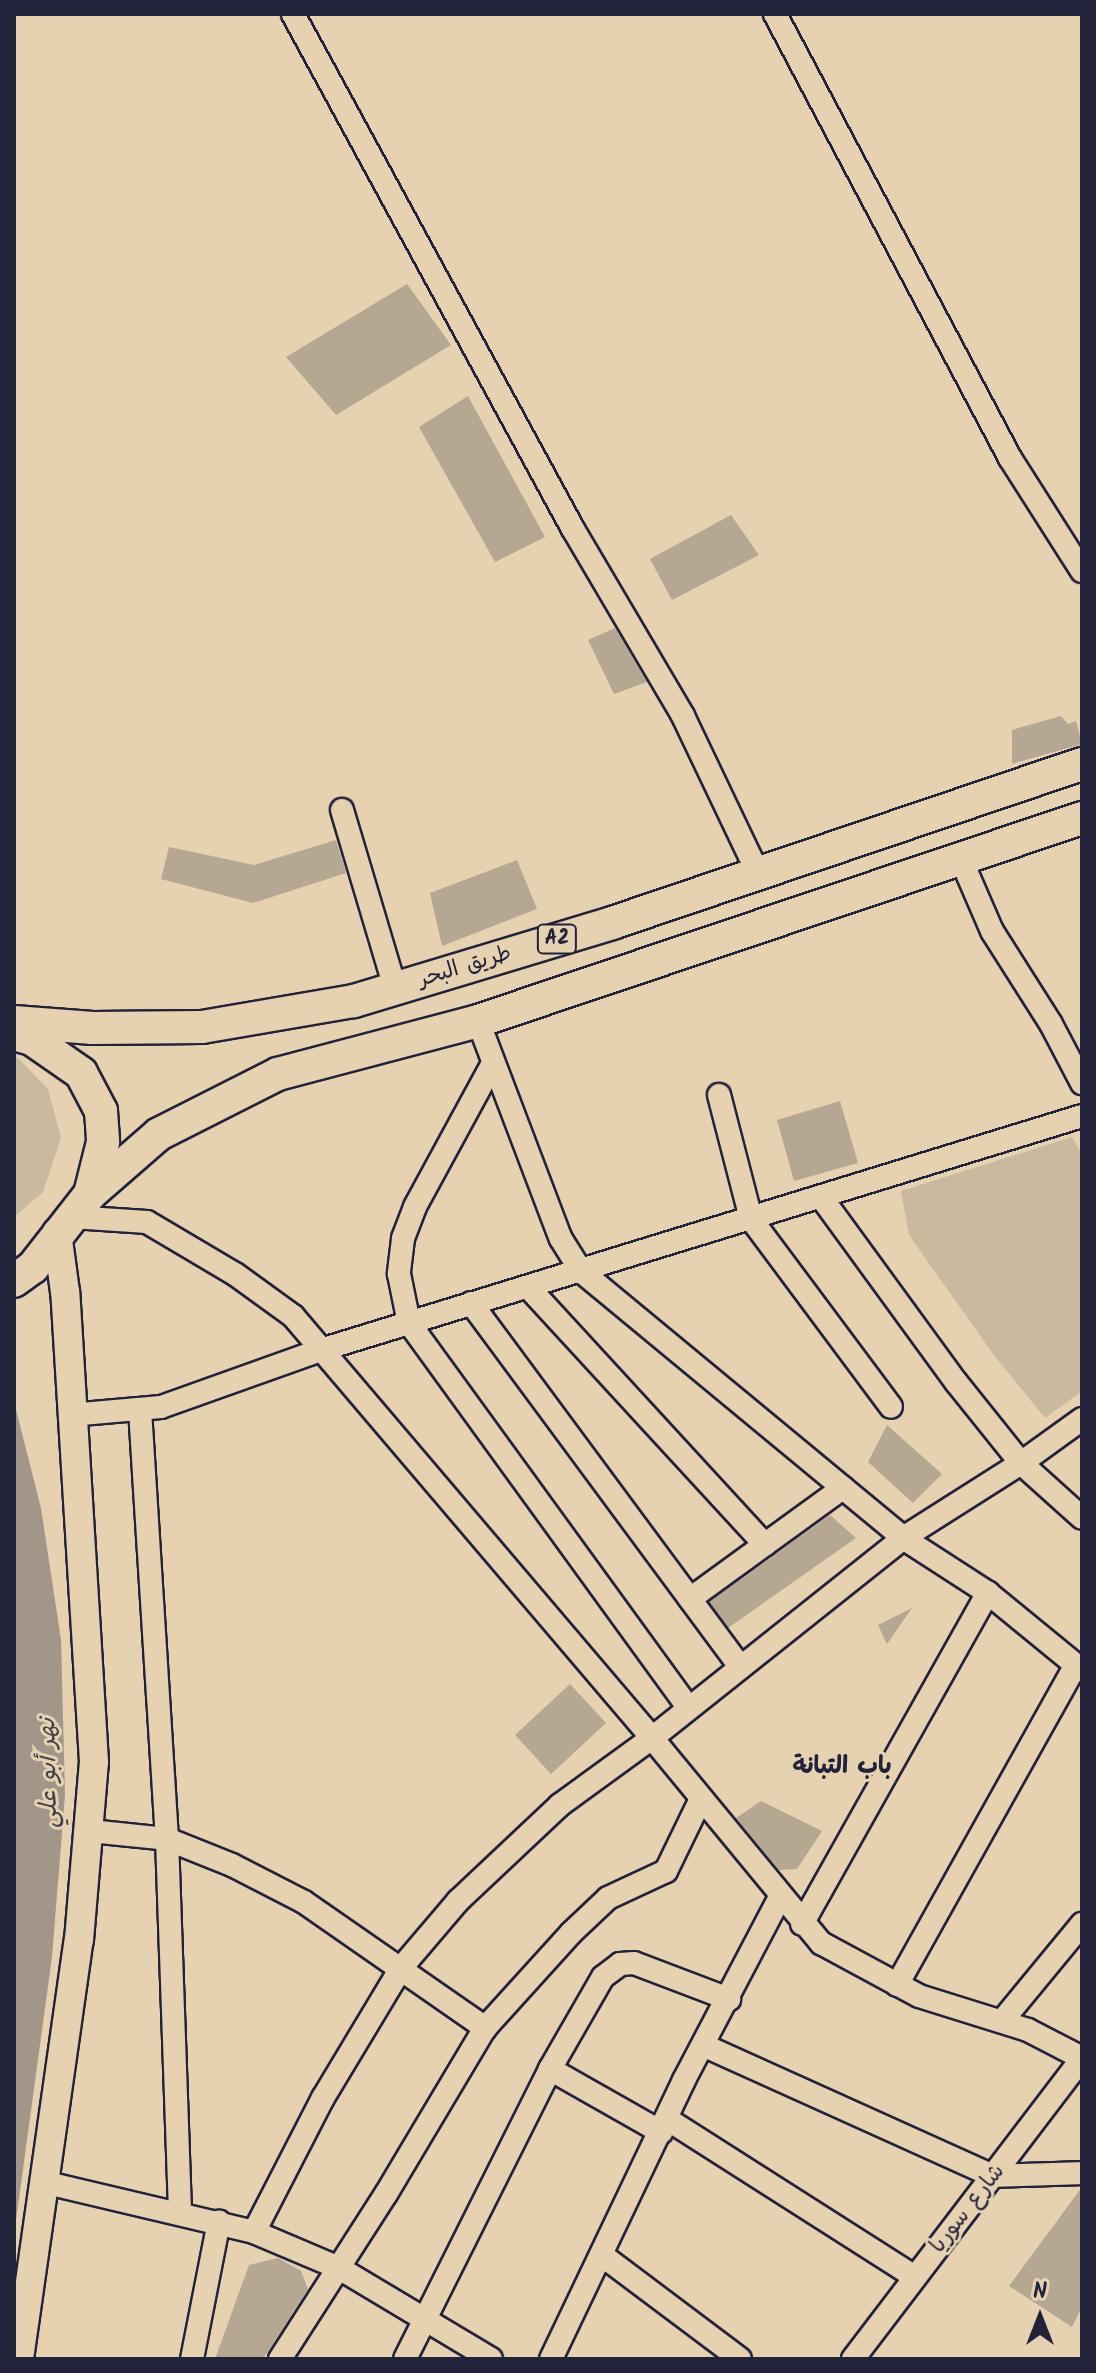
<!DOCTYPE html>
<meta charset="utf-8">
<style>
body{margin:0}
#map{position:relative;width:1096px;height:2373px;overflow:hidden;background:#e6d2b0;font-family:Kalam,"Playpen Sans Arabic",sans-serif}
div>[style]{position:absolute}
.green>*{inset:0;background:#c9b99f}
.water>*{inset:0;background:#a39688}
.building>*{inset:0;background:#b6a793}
.roads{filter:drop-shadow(2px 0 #22223b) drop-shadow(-2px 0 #22223b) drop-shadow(0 2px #22223b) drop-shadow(0 -2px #22223b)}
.minor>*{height:22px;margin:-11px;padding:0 11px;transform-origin:11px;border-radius:11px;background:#e6d2b0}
.major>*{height:28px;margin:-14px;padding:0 14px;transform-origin:14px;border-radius:14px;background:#e6d2b0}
.highway>*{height:32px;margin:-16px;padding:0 16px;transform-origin:16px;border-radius:16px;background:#e6d2b0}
span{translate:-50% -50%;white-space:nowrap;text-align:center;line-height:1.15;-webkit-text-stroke:6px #e6d2b0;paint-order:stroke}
.shield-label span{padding:2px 6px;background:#e6d2b0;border:2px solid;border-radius:6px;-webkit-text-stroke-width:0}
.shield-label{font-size:20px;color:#22223b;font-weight:700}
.street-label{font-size:22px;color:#22223b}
.neighbourhood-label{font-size:24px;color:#22223b;font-weight:700}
.water-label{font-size:24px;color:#423f4e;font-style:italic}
.frame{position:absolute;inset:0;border:16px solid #22223b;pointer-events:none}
.north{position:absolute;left:1000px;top:2277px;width:80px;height:80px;-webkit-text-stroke:6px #e6d2b0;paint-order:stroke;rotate:0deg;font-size:22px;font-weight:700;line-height:32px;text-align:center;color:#22223b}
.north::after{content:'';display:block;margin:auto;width:28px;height:36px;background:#22223b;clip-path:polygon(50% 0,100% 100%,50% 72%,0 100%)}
</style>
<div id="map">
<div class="green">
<div style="clip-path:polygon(14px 1054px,48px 1089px,61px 1138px,43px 1192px,14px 1217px)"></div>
<div style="clip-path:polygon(1072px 1137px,1082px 1155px,1082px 1391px,1045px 1418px,993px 1354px,909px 1235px,901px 1191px)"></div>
</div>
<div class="water">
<div style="clip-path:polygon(14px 1402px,41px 1508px,61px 1640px,65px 1795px,52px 1957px,14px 2235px)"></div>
</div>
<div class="building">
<div style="clip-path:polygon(407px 284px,451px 345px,336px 415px,286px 357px)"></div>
<div style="clip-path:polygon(468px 396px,545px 537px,495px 562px,419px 427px)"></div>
<div style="clip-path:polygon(731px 515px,759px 555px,672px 600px,650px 559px)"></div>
<div style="clip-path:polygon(615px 628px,647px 682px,614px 694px,588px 640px)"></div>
<div style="clip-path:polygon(1061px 716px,1068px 724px,1076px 721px,1082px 744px,1012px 764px,1012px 730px)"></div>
<div style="clip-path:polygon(336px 840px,346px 873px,253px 903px,161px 879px,169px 847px,254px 865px)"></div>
<div style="clip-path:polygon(517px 860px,537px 909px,442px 946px,430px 893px)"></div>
<div style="clip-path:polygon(840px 1101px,858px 1163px,794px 1181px,777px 1120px)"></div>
<div style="clip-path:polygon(887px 1425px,942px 1474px,913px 1503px,868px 1462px)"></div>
<div style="clip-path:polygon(830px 1515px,856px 1538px,728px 1628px,709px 1602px)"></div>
<div style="clip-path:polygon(912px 1608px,887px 1644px,878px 1625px)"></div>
<div style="clip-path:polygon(570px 1684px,606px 1723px,551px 1774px,515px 1735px)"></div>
<div style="clip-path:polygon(761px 1801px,822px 1831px,797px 1869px,779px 1870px,736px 1818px)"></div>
<div style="clip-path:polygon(1082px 2187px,1082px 2307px,1072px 2327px,1009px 2286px)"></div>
<div style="clip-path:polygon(278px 2258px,301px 2271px,308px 2289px,263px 2359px,215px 2359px,249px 2265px)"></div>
</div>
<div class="roads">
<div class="minor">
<div style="left:293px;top:14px;width:586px;rotate:61.47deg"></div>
<div style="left:573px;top:529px;width:217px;rotate:59.5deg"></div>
<div style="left:683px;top:716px;width:176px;rotate:64.5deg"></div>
<div style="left:775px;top:14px;width:502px;rotate:62.11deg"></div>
<div style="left:1010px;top:458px;width:134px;rotate:57.5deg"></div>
<div style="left:342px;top:810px;width:186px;rotate:73.4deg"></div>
<div style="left:960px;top:857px;width:81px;rotate:66.6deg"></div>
<div style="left:992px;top:931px;width:110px;rotate:57.6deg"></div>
<div style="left:1051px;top:1024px;width:67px;rotate:62.3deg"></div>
<div style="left:478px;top:1021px;width:233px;rotate:69.2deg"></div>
<div style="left:561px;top:1239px;width:39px;rotate:58deg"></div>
<div style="left:582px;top:1272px;width:417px;rotate:39.6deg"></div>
<div style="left:903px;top:1538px;width:101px;rotate:32.9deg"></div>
<div style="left:988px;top:1593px;width:122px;rotate:39.3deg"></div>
<div style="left:492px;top:1065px;width:162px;rotate:118.5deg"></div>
<div style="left:415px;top:1207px;width:34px;rotate:111deg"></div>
<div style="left:403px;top:1239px;width:35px;rotate:97deg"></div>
<div style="left:399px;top:1274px;width:50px;rotate:78.5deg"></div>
<div style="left:409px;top:1323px;width:475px;rotate:54deg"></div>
<div style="left:719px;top:1095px;width:128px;rotate:75.5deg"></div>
<div style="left:751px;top:1219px;width:234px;rotate:53.3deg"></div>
<div style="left:821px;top:1197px;width:229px;rotate:53.9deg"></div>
<div style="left:956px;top:1382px;width:104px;rotate:51.3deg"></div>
<div style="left:1021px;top:1463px;width:82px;rotate:42deg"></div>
<div style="left:72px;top:1217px;width:75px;rotate:3.8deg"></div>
<div style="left:147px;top:1222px;width:102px;rotate:30.6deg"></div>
<div style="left:235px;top:1274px;width:72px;rotate:35.9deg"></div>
<div style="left:293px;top:1316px;width:554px;rotate:49.61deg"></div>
<div style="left:652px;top:1738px;width:266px;rotate:50.5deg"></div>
<div style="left:821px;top:1943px;width:111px;rotate:28.4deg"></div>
<div style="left:919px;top:1996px;width:114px;rotate:17.3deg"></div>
<div style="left:1028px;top:2030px;width:61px;rotate:27.4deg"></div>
<div style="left:528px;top:1287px;width:350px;rotate:47.4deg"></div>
<div style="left:471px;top:1303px;width:453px;rotate:53.5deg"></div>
<div style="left:140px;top:1410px;width:430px;rotate:86.4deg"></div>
<div style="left:167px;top:1839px;width:374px;rotate:88deg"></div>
<div style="left:70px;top:1415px;width:91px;rotate:-5deg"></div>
<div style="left:161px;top:1407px;width:173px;rotate:-19.6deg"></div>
<div style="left:324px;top:1349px;width:793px;rotate:-17.09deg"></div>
<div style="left:690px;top:1599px;width:189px;rotate:-36deg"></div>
<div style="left:90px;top:1831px;width:77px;rotate:5.9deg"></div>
<div style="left:167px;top:1839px;width:70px;rotate:21.8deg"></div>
<div style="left:232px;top:1865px;width:81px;rotate:27.2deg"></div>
<div style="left:304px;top:1902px;width:221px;rotate:34.8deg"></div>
<div style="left:802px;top:1924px;width:380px;rotate:-60.7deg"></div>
<div style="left:897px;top:1985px;width:367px;rotate:-60.8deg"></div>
<div style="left:1002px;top:2021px;width:126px;rotate:-50.5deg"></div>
<div style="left:705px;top:2046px;width:316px;rotate:24.3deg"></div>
<div style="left:993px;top:2176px;width:89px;rotate:-1.9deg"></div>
<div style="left:550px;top:2069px;width:128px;rotate:29.6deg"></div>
<div style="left:667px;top:2119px;width:294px;rotate:32.5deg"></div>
<div style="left:43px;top:2182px;width:217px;rotate:13.3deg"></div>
<div style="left:254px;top:2232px;width:92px;rotate:23deg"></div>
<div style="left:339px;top:2268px;width:177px;rotate:30.9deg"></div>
<div style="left:254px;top:2232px;width:151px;rotate:-62.8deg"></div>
<div style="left:323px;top:2098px;width:152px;rotate:-59deg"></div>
<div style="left:401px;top:1968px;width:88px;rotate:-49.6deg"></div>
<div style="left:458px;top:1901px;width:140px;rotate:-43.3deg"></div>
<div style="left:560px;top:1805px;width:114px;rotate:-36.1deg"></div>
<div style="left:652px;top:1738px;width:321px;rotate:-38.5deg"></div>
<div style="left:903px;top:1538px;width:140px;rotate:-32.4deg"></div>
<div style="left:1021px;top:1463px;width:75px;rotate:-35.8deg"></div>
<div style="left:603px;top:2256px;width:171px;rotate:36.9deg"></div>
<div style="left:192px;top:2359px;width:140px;rotate:-78.9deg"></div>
<div style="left:280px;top:2359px;width:196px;rotate:-57.3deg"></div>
<div style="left:386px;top:2194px;width:193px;rotate:-59.2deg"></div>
<div style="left:485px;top:2028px;width:128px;rotate:-47.8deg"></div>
<div style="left:571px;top:1933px;width:51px;rotate:-43.4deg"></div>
<div style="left:608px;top:1898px;width:64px;rotate:-25deg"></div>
<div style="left:666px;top:1871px;width:80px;rotate:-64.1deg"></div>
<div style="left:405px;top:2359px;width:324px;rotate:-63.4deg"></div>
<div style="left:550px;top:2069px;width:106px;rotate:-60.1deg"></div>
<div style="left:603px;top:1977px;width:21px;rotate:-37deg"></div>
<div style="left:620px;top:1964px;width:14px;rotate:-4deg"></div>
<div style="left:634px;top:1963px;width:102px;rotate:20.8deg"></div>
<div style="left:551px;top:2359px;width:309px;rotate:-64.5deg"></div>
<div style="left:684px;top:2080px;width:207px;rotate:-62.3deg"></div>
<div style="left:853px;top:2359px;width:378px;rotate:-52.7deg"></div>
</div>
<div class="major">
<div style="left:19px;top:2359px;width:423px;rotate:-81.9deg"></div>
<div style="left:79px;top:1940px;width:179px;rotate:-85.2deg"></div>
<div style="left:94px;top:1762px;width:471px;rotate:-93.5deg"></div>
<div style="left:65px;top:1292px;width:60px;rotate:-97.7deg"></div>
</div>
<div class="highway">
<div style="left:14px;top:1022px;width:79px;rotate:4.3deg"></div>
<div style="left:93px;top:1028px;width:109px;rotate:-0.5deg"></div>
<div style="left:202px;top:1027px;width:154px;rotate:-9.7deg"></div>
<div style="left:354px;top:1001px;width:270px;rotate:-16.8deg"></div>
<div style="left:612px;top:923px;width:496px;rotate:-18.7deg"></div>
<div style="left:14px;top:1034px;width:19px;rotate:16deg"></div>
<div style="left:32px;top:1039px;width:60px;rotate:34.8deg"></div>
<div style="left:81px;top:1073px;width:43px;rotate:62.2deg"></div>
<div style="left:101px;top:1111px;width:31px;rotate:86deg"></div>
<div style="left:103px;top:1142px;width:54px;rotate:104deg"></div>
<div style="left:90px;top:1194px;width:93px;rotate:128deg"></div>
<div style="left:33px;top:1267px;width:24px;rotate:144deg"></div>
<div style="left:90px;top:1194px;width:91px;rotate:-41deg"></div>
<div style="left:159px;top:1134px;width:133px;rotate:-26.8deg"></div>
<div style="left:278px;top:1074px;width:207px;rotate:-14.8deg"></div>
<div style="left:478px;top:1021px;width:637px;rotate:-18.58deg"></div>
</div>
</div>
<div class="shield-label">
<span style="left:557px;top:939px">A2</span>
</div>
<div class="street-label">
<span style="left:465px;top:967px;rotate:-17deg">طريق البحر</span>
<span style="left:968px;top:2209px;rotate:-52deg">شارع سوريا</span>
</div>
<div class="neighbourhood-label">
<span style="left:842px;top:1767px">باب التبانة</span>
</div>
<div class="water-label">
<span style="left:49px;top:1773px;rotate:-91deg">نهر أبو علي</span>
</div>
<div class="frame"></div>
<div class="north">N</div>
</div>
